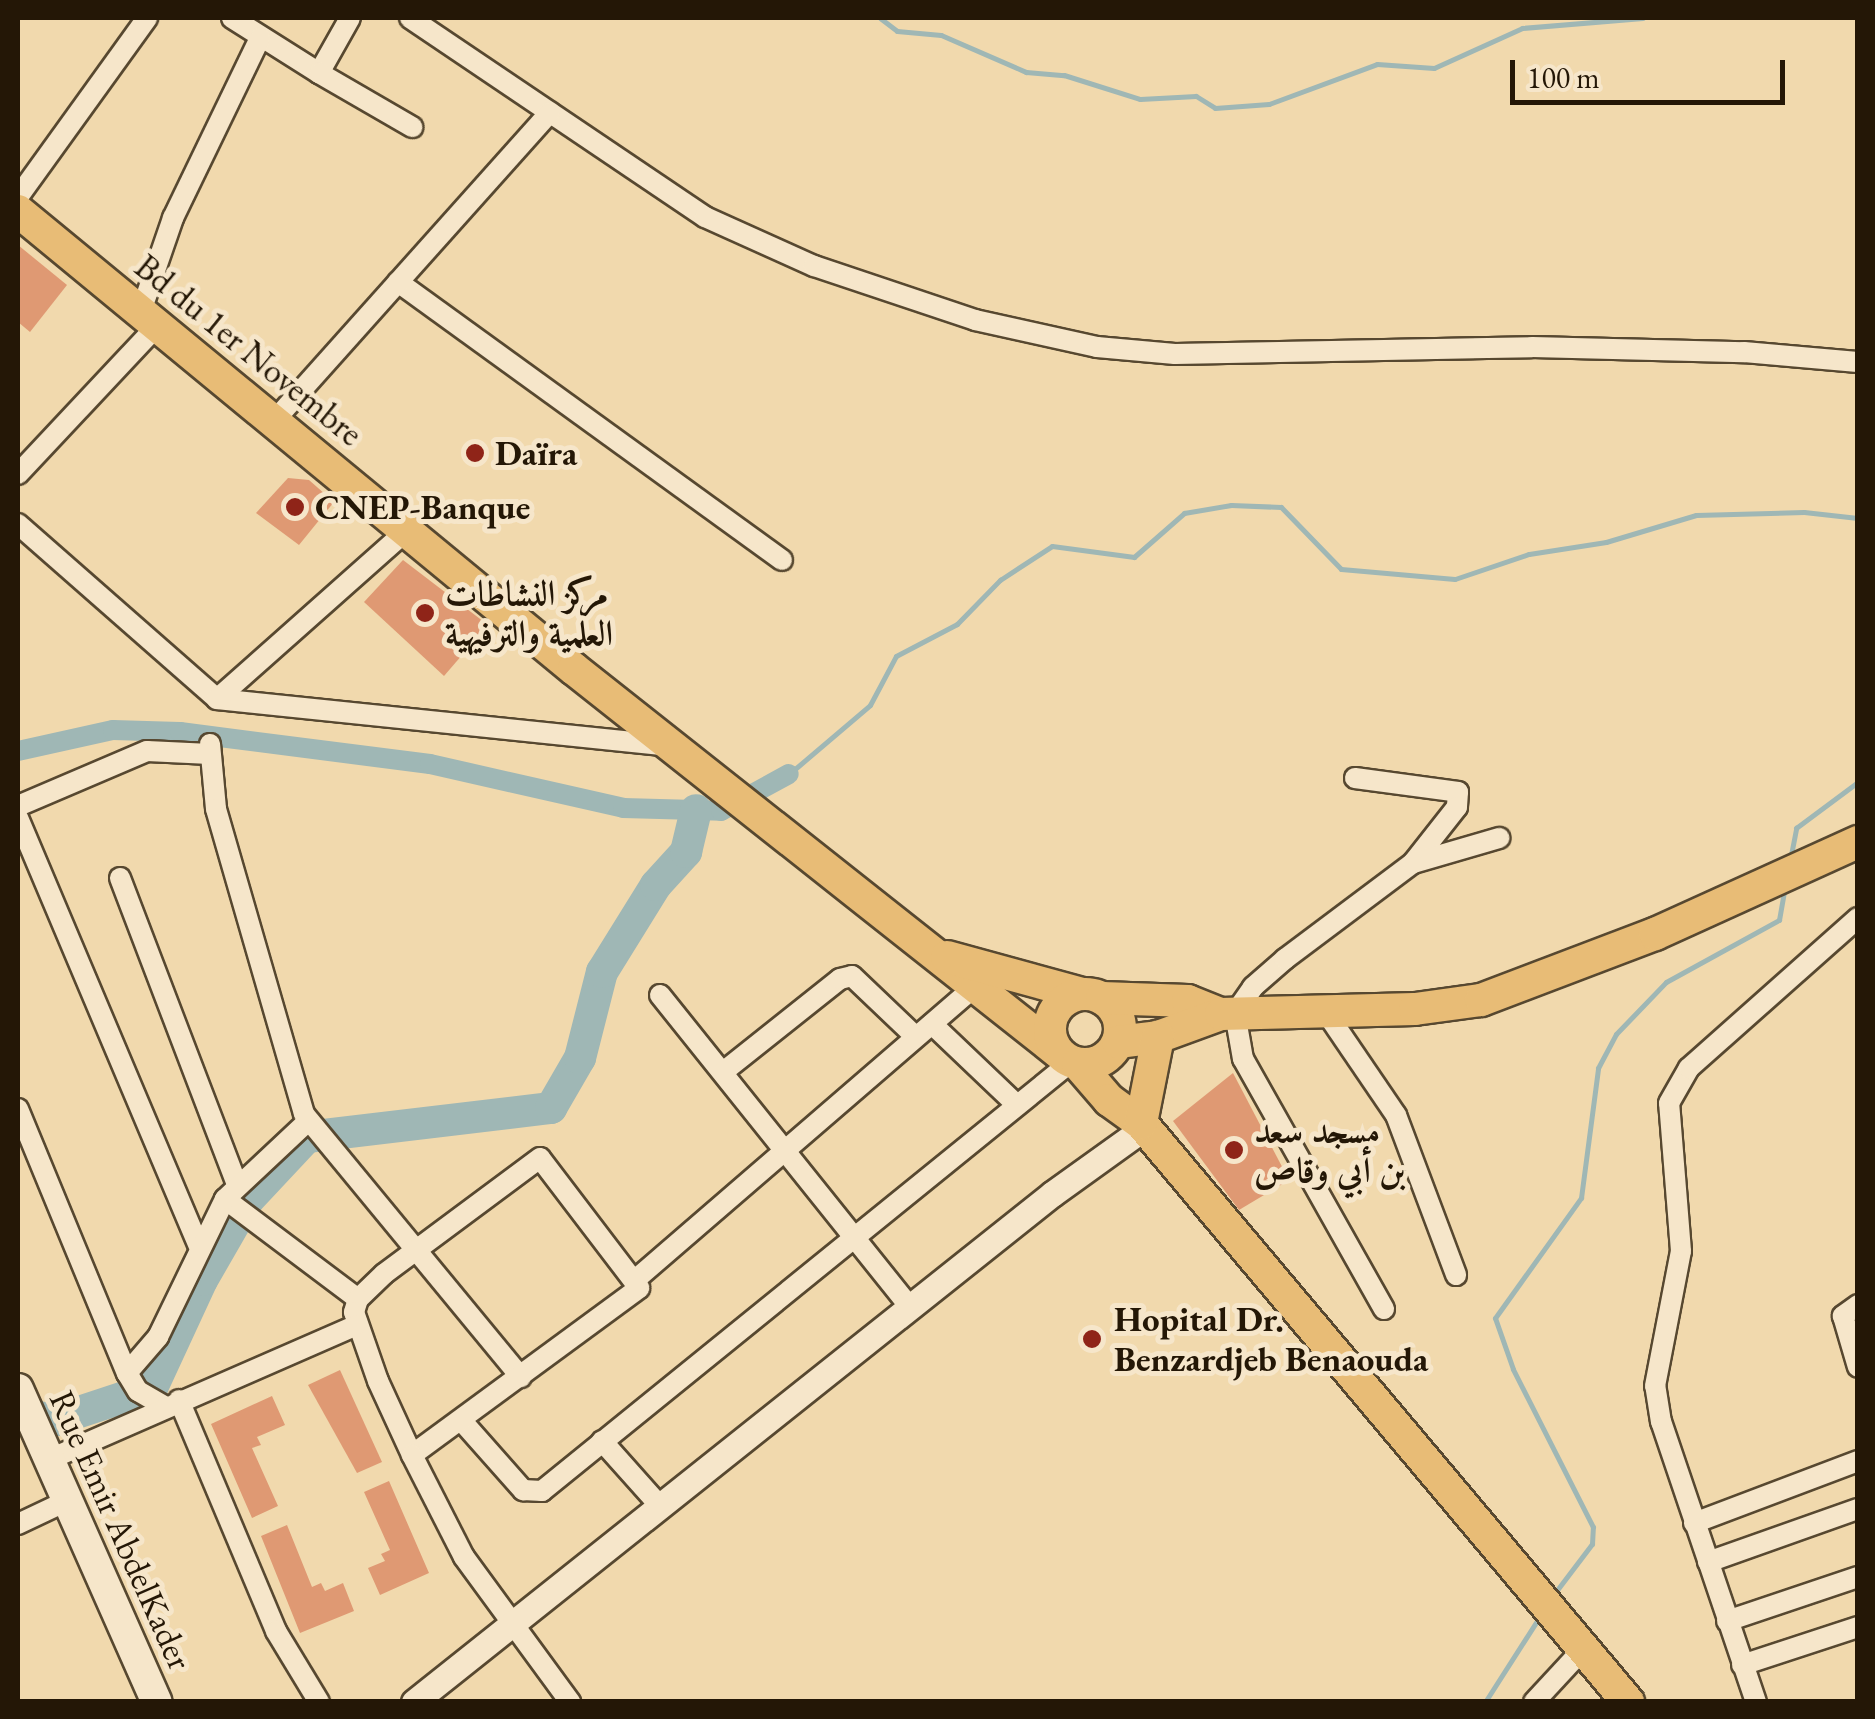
<!DOCTYPE html>
<meta charset="utf-8">
<style>
body{margin:0}
#map{position:relative;width:1875px;height:1719px;overflow:hidden;background:#f1d9ad;font-family:"EB Garamond",Amiri,serif}
div>[style]{position:absolute}
.stream>*{height:5px;margin:-2.5px;padding:0 2.5px;transform-origin:2.5px;border-radius:2.5px;background:#9fb7b5}
.canal>*{height:20px;margin:-10px;padding:0 10px;transform-origin:10px;border-radius:10px;background:#9fb7b5}
.river>*{height:32px;margin:-16px;padding:0 16px;transform-origin:16px;border-radius:16px;background:#9fb7b5}
.building>*{inset:0;background:#df9973}
.roads{filter:drop-shadow(2px 0 #574830) drop-shadow(-2px 0 #574830) drop-shadow(0 2px #574830) drop-shadow(0 -2px #574830)}
.minor>*{height:20px;margin:-10px;padding:0 10px;transform-origin:10px;border-radius:10px;background:#f6e6ca}
.tertiary>*{height:25px;margin:-12.5px;padding:0 12.5px;transform-origin:12.5px;border-radius:12.5px;background:#f6e6ca}
.secondary>*{height:30px;margin:-15px;padding:0 15px;transform-origin:15px;border-radius:15px;background:#f6e6ca}
.primary>*{height:32px;margin:-16px;padding:0 16px;transform-origin:16px;border-radius:16px;background:#e8bc76}
.primary>.ring{margin:-16px;padding:0;box-sizing:content-box;background:none;border:32px solid #e8bc76;border-radius:50%}
.dots>*{width:28px;height:28px;translate:-50% -50%;box-sizing:border-box;border:5px solid #f6e6ca;border-radius:50%}
span{translate:-50% -50%;white-space:nowrap;text-align:center;line-height:1.15;-webkit-text-stroke:10px #f6e6ca;paint-order:stroke}
.street-label{font-size:35px;color:#241706}
.poi-label{font-size:35px;color:#241706;font-weight:700}
.left{translate:0 -50%;text-align:left}
.frame{position:absolute;inset:0;border:20px solid #241706;pointer-events:none}
.scale{position:absolute;left:1510px;top:60px;width:275px;height:45px;box-sizing:border-box;border:5px solid #241706;border-top:0;padding-left:12px;font-size:30px;line-height:35px;white-space:nowrap;color:#241706;-webkit-text-stroke:8px #f6e6ca;paint-order:stroke}
</style>
<div id="map">
<div class="stream">
<div style="left:880px;top:18px;width:21px;rotate:37deg"></div>
<div style="left:897px;top:31px;width:44px;rotate:5.2deg"></div>
<div style="left:941px;top:35px;width:93px;rotate:23.5deg"></div>
<div style="left:1026px;top:72px;width:38px;rotate:5deg"></div>
<div style="left:1064px;top:75px;width:80px;rotate:17.5deg"></div>
<div style="left:1140px;top:99px;width:56px;rotate:-3.1deg"></div>
<div style="left:1196px;top:96px;width:22px;rotate:32deg"></div>
<div style="left:1215px;top:108px;width:54px;rotate:-4.2deg"></div>
<div style="left:1269px;top:104px;width:115px;rotate:-20.3deg"></div>
<div style="left:1377px;top:64px;width:57px;rotate:4deg"></div>
<div style="left:1434px;top:68px;width:97px;rotate:-24.4deg"></div>
<div style="left:1522px;top:28px;width:121px;rotate:-4.7deg"></div>
<div style="left:789px;top:774px;width:106px;rotate:-40.4deg"></div>
<div style="left:870px;top:705px;width:55px;rotate:-62deg"></div>
<div style="left:896px;top:656px;width:69px;rotate:-27.7deg"></div>
<div style="left:957px;top:624px;width:62px;rotate:-45.7deg"></div>
<div style="left:1000px;top:580px;width:62px;rotate:-33.2deg"></div>
<div style="left:1052px;top:546px;width:83px;rotate:7.6deg"></div>
<div style="left:1134px;top:557px;width:67px;rotate:-41.3deg"></div>
<div style="left:1184px;top:513px;width:48px;rotate:-9.7deg"></div>
<div style="left:1231px;top:505px;width:50px;rotate:2.3deg"></div>
<div style="left:1281px;top:507px;width:86px;rotate:45.9deg"></div>
<div style="left:1341px;top:569px;width:114px;rotate:5deg"></div>
<div style="left:1455px;top:579px;width:78px;rotate:-18.7deg"></div>
<div style="left:1529px;top:554px;width:78px;rotate:-8.9deg"></div>
<div style="left:1606px;top:542px;width:94px;rotate:-16.7deg"></div>
<div style="left:1696px;top:515px;width:108px;rotate:-1.6deg"></div>
<div style="left:1804px;top:512px;width:54px;rotate:6.3deg"></div>
<div style="left:1790px;top:860px;width:33px;rotate:-79deg"></div>
<div style="left:1796px;top:828px;width:77px;rotate:-36.6deg"></div>
<div style="left:1554px;top:1594px;width:63px;rotate:-52.8deg"></div>
<div style="left:1592px;top:1544px;width:17px;rotate:-87deg"></div>
<div style="left:1593px;top:1527px;width:177px;rotate:-116.9deg"></div>
<div style="left:1513px;top:1369px;width:54px;rotate:-109.4deg"></div>
<div style="left:1495px;top:1318px;width:148px;rotate:-54.4deg"></div>
<div style="left:1581px;top:1198px;width:131px;rotate:-82.5deg"></div>
<div style="left:1598px;top:1068px;width:38px;rotate:-62deg"></div>
<div style="left:1616px;top:1034px;width:72px;rotate:-46.1deg"></div>
<div style="left:1666px;top:982px;width:129px;rotate:-28.8deg"></div>
<div style="left:1779px;top:920px;width:29px;rotate:-80deg"></div>
<div style="left:1485px;top:1702px;width:102px;rotate:-57.4deg"></div>
</div>
<div class="canal">
<div style="left:18px;top:751px;width:97px;rotate:-12.5deg"></div>
<div style="left:113px;top:730px;width:67px;rotate:1.7deg"></div>
<div style="left:180px;top:732px;width:252px;rotate:7.3deg"></div>
<div style="left:430px;top:764px;width:198px;rotate:12.8deg"></div>
<div style="left:623px;top:808px;width:73px;rotate:1.6deg"></div>
<div style="left:696px;top:810px;width:25px;rotate:2deg"></div>
<div style="left:721px;top:811px;width:77px;rotate:-28.6deg"></div>
</div>
<div class="river">
<div style="left:18px;top:1413px;width:38px;rotate:11deg"></div>
<div style="left:55px;top:1420px;width:102px;rotate:-18.3deg"></div>
<div style="left:152px;top:1388px;width:119px;rotate:-65.2deg"></div>
<div style="left:202px;top:1280px;width:92px;rotate:-60.1deg"></div>
<div style="left:248px;top:1200px;width:86px;rotate:-46.9deg"></div>
<div style="left:307px;top:1137px;width:246px;rotate:-6.8deg"></div>
<div style="left:551px;top:1108px;width:58px;rotate:-59.9deg"></div>
<div style="left:580px;top:1058px;width:89px;rotate:-75.7deg"></div>
<div style="left:602px;top:972px;width:102px;rotate:-58.2deg"></div>
<div style="left:656px;top:885px;width:45px;rotate:-47.7deg"></div>
<div style="left:686px;top:852px;width:43px;rotate:-76.6deg"></div>
</div>
<div class="building">
<div style="clip-path:polygon(18px 245px,67px 285px,30px 332px,18px 322px)"></div>
<div style="clip-path:polygon(288px 478px,309px 480px,334px 502px,299px 545px,256px 513px)"></div>
<div style="clip-path:polygon(403px 560px,488px 625px,444px 676px,364px 602px)"></div>
<div style="clip-path:polygon(1233px 1073px,1289px 1180px,1239px 1210px,1173px 1121px)"></div>
<div style="clip-path:polygon(340px 1370px,382px 1462px,357px 1473px,308px 1385px)"></div>
<div style="clip-path:polygon(272px 1396px,285px 1425px,257px 1437px,261px 1445px,252px 1448px,278px 1506px,252px 1518px,211px 1424px)"></div>
<div style="clip-path:polygon(389px 1481px,429px 1573px,380px 1595px,368px 1568px,385px 1561px,381px 1554px,390px 1550px,364px 1492px)"></div>
<div style="clip-path:polygon(287px 1525px,312px 1587px,321px 1583px,325px 1591px,343px 1583px,354px 1611px,300px 1633px,261px 1536px)"></div>
</div>
<div class="roads">
<div class="minor">
<div style="left:232px;top:18px;width:103px;rotate:32.3deg"></div>
<div style="left:319px;top:73px;width:63px;rotate:-60.6deg"></div>
<div style="left:410px;top:18px;width:356px;rotate:34deg"></div>
<div style="left:705px;top:217px;width:120px;rotate:24.2deg"></div>
<div style="left:814px;top:266px;width:170px;rotate:18.5deg"></div>
<div style="left:975px;top:320px;width:125px;rotate:12.5deg"></div>
<div style="left:1097px;top:347px;width:78px;rotate:5.1deg"></div>
<div style="left:1175px;top:354px;width:357px;rotate:-1.1deg"></div>
<div style="left:1532px;top:347px;width:212px;rotate:1.4deg"></div>
<div style="left:1744px;top:352px;width:114px;rotate:5deg"></div>
<div style="left:319px;top:73px;width:108px;rotate:30.1deg"></div>
<div style="left:18px;top:197px;width:221px;rotate:-54.2deg"></div>
<div style="left:398px;top:282px;width:474px;rotate:35.9deg"></div>
<div style="left:140px;top:314px;width:102px;rotate:-71deg"></div>
<div style="left:173px;top:218px;width:200px;rotate:-64.2deg"></div>
<div style="left:274px;top:421px;width:414px;rotate:-48.2deg"></div>
<div style="left:18px;top:474px;width:202px;rotate:-46.8deg"></div>
<div style="left:18px;top:524px;width:265px;rotate:41.3deg"></div>
<div style="left:217px;top:699px;width:454px;rotate:5.9deg"></div>
<div style="left:217px;top:699px;width:253px;rotate:-41.6deg"></div>
<div style="left:210px;top:744px;width:65px;rotate:84.7deg"></div>
<div style="left:216px;top:809px;width:317px;rotate:73.9deg"></div>
<div style="left:304px;top:1114px;width:341px;rotate:50.5deg"></div>
<div style="left:1355px;top:778px;width:104px;rotate:7.7deg"></div>
<div style="left:1458px;top:792px;width:15px;rotate:94deg"></div>
<div style="left:1457px;top:807px;width:71px;rotate:128.2deg"></div>
<div style="left:18px;top:806px;width:140px;rotate:-23.1deg"></div>
<div style="left:147px;top:751px;width:63px;rotate:2.7deg"></div>
<div style="left:18px;top:818px;width:463px;rotate:67.1deg"></div>
<div style="left:120px;top:878px;width:329px;rotate:69.1deg"></div>
<div style="left:660px;top:995px;width:401px;rotate:51.3deg"></div>
<div style="left:1325px;top:1011px;width:126px;rotate:55.7deg"></div>
<div style="left:1396px;top:1115px;width:171px;rotate:69.4deg"></div>
<div style="left:932px;top:1024px;width:117px;rotate:43.6deg"></div>
<div style="left:723px;top:1072px;width:149px;rotate:-38.5deg"></div>
<div style="left:840px;top:979px;width:12px;rotate:-14deg"></div>
<div style="left:852px;top:976px;width:88px;rotate:43.6deg"></div>
<div style="left:18px;top:1109px;width:286px;rotate:67.6deg"></div>
<div style="left:127px;top:1373px;width:21px;rotate:59deg"></div>
<div style="left:138px;top:1391px;width:32px;rotate:30deg"></div>
<div style="left:225px;top:1199px;width:166px;rotate:36.9deg"></div>
<div style="left:635px;top:1280px;width:447px;rotate:-40.8deg"></div>
<div style="left:1858px;top:1305px;width:19px;rotate:144deg"></div>
<div style="left:1843px;top:1316px;width:53px;rotate:73.6deg"></div>
<div style="left:1384px;top:1309px;width:287px;rotate:-119.4deg"></div>
<div style="left:1243px;top:1059px;width:47px;rotate:-99.9deg"></div>
<div style="left:1235px;top:1013px;width:32px;rotate:-55deg"></div>
<div style="left:1253px;top:987px;width:43px;rotate:-41.2deg"></div>
<div style="left:1285px;top:959px;width:160px;rotate:-36.9deg"></div>
<div style="left:1413px;top:863px;width:90px;rotate:-16.2deg"></div>
<div style="left:127px;top:1373px;width:48px;rotate:-49.3deg"></div>
<div style="left:158px;top:1337px;width:153px;rotate:-64.1deg"></div>
<div style="left:225px;top:1199px;width:114px;rotate:-43.2deg"></div>
<div style="left:179px;top:1400px;width:251px;rotate:67.2deg"></div>
<div style="left:276px;top:1631px;width:83px;rotate:58.8deg"></div>
<div style="left:461px;top:1420px;width:94px;rotate:48.5deg"></div>
<div style="left:523px;top:1490px;width:19px;rotate:3deg"></div>
<div style="left:542px;top:1491px;width:681px;rotate:-39.04deg"></div>
<div style="left:602px;top:1441px;width:87px;rotate:48.3deg"></div>
<div style="left:412px;top:1455px;width:282px;rotate:-36.3deg"></div>
<div style="left:639px;top:1288px;width:163px;rotate:-127.3deg"></div>
<div style="left:540px;top:1158px;width:194px;rotate:143.4deg"></div>
<div style="left:384px;top:1274px;width:36px;rotate:136deg"></div>
<div style="left:358px;top:1299px;width:14px;rotate:107deg"></div>
<div style="left:354px;top:1312px;width:73px;rotate:70.8deg"></div>
<div style="left:378px;top:1381px;width:81px;rotate:65.3deg"></div>
<div style="left:412px;top:1455px;width:114px;rotate:63deg"></div>
<div style="left:464px;top:1557px;width:180px;rotate:53.8deg"></div>
<div style="left:48px;top:1460px;width:335px;rotate:-23.6deg"></div>
<div style="left:1694px;top:1523px;width:175px;rotate:-20.7deg"></div>
<div style="left:18px;top:1524px;width:59px;rotate:-25.3deg"></div>
<div style="left:1708px;top:1562px;width:159px;rotate:-19.5deg"></div>
<div style="left:1727px;top:1621px;width:138px;rotate:-18.6deg"></div>
<div style="left:1742px;top:1665px;width:122px;rotate:-18.1deg"></div>
<div style="left:1534px;top:1702px;width:72px;rotate:-47.2deg"></div>
<div style="left:1756px;top:1702px;width:296px;rotate:-108.7deg"></div>
<div style="left:1661px;top:1422px;width:36px;rotate:-99deg"></div>
<div style="left:1655px;top:1386px;width:137px;rotate:-79.1deg"></div>
<div style="left:1681px;top:1251px;width:148px;rotate:-94.6deg"></div>
<div style="left:1669px;top:1103px;width:40px;rotate:-60.3deg"></div>
<div style="left:1689px;top:1068px;width:226px;rotate:-41.6deg"></div>
</div>
<div class="tertiary">
<div style="left:414px;top:1702px;width:816px;rotate:-38.53deg"></div>
<div style="left:1052px;top:1194px;width:113px;rotate:-35.7deg"></div>
</div>
<div class="secondary">
<div style="left:18px;top:1389px;width:342px;rotate:66.1deg"></div>
</div>
<div class="primary">
<div style="left:18px;top:211px;width:720px;rotate:39.48deg"></div>
<div style="left:574px;top:669px;width:616px;rotate:38.34deg"></div>
<div style="left:947px;top:957px;width:140px;rotate:15.3deg"></div>
<div class="ring" style="left:1050px;top:994px;width:38px;height:38px"></div>
<div style="left:1102px;top:998px;width:86px;rotate:2deg"></div>
<div style="left:1188px;top:1001px;width:35px;rotate:22deg"></div>
<div style="left:1118px;top:1042px;width:40px;rotate:-7.1deg"></div>
<div style="left:1158px;top:1037px;width:67px;rotate:-20.1deg"></div>
<div style="left:1221px;top:1014px;width:194px;rotate:-1.5deg"></div>
<div style="left:1415px;top:1009px;width:67px;rotate:-7.8deg"></div>
<div style="left:1481px;top:1000px;width:186px;rotate:-20.8deg"></div>
<div style="left:1655px;top:934px;width:223px;rotate:-24.4deg"></div>
<div style="left:1078px;top:1064px;width:48px;rotate:49.3deg"></div>
<div style="left:1109px;top:1100px;width:39px;rotate:36deg"></div>
<div style="left:1141px;top:1123px;width:757px;rotate:49.93deg"></div>
<div style="left:1141px;top:1123px;width:88px;rotate:-78.8deg"></div>
</div>
</div>
<div class="dots">
<div style="left:475px;top:453px;background:#8f2418"></div>
<div style="left:295px;top:507px;background:#8f2418"></div>
<div style="left:425px;top:613px;background:#8f2418"></div>
<div style="left:1234px;top:1150px;background:#8f2418"></div>
<div style="left:1092px;top:1339px;background:#8f2418"></div>
</div>
<div class="street-label">
<span style="left:249px;top:350px;rotate:39deg">Bd du 1er Novembre</span>
<span style="left:121px;top:1530px;rotate:66deg">Rue Emir AbdelKader</span>
</div>
<div class="poi-label">
<span class="left" style="left:495px;top:453px">Daïra</span>
<span class="left" style="left:315px;top:507px">CNEP-Banque</span>
<span class="left" style="left:445px;top:613px">مركز النشاطات<br>العلمية والترفيهية</span>
<span class="left" style="left:1254px;top:1150px">مسجد سعد<br>بن أبي وقاص</span>
<span class="left" style="left:1114px;top:1339px">Hopital Dr.<br>Benzardjeb Benaouda</span>
</div>
<div class="frame"></div>
<div class="scale">100 m</div>
</div>
